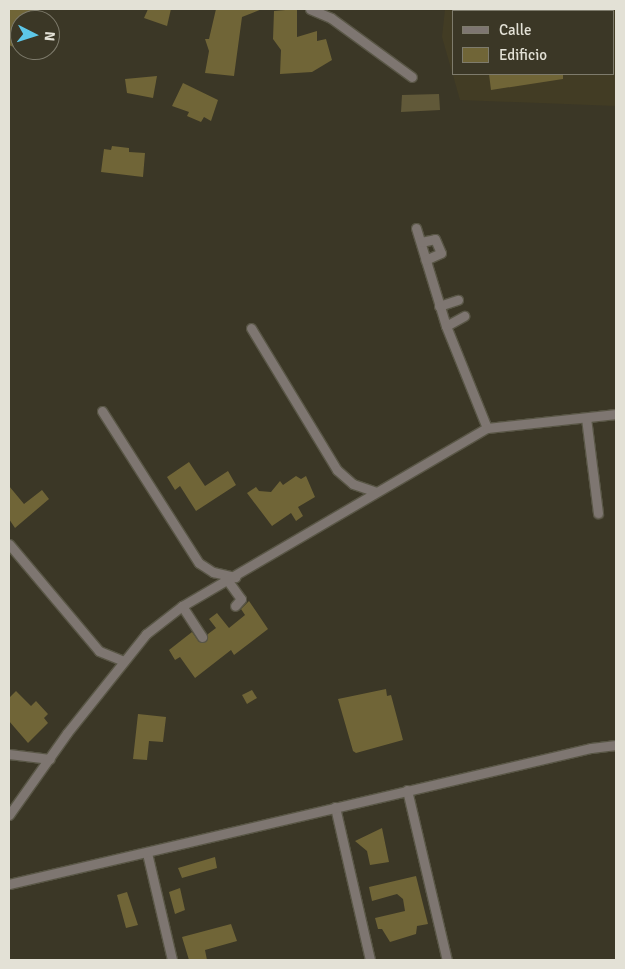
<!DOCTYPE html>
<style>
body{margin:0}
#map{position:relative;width:625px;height:969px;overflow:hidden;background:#3b3726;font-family:Signika,sans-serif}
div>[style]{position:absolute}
.built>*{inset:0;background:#423c24}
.green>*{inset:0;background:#615939}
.building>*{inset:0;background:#706537}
.roads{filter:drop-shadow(1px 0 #595646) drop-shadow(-1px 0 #595646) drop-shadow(0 1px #595646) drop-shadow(0 -1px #595646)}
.minor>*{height:9px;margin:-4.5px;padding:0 4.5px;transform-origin:4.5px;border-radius:4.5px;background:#7e7671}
span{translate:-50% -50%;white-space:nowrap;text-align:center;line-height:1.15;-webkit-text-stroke:4px #3b3726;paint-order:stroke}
.frame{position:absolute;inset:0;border:10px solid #e3e1d6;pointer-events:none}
.legend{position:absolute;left:452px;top:10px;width:162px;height:65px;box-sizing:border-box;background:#3b3726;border:1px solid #7e7b6c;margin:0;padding:6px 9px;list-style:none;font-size:15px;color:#e3e1d6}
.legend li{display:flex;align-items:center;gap:10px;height:25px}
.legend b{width:25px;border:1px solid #7e7b6c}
.north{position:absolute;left:10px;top:10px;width:50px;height:50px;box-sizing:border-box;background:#3b3726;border:1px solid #7e7b6c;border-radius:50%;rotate:95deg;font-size:14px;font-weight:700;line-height:20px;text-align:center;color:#e3e1d6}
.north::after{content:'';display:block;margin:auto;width:18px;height:22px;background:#5dc7e8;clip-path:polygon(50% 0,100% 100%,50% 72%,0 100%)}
</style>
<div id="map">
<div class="built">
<div style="clip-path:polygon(evenodd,445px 9px,616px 9px,616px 106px,460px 100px,442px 37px,445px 9px,454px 11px,614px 11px,614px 74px,454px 74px,454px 11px)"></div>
</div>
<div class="green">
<div style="clip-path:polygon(439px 94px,440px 110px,401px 112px,402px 95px)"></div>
</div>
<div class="building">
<div style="clip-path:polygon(9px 9px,39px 9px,37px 20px,20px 20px,20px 50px,9px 45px)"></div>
<div style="clip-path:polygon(148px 9px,171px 9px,167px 26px,144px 18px)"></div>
<div style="clip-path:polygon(216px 9px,262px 9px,242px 17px,234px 76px,205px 73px,209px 51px,205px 39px,209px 39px)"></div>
<div style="clip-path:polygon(297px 9px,297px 37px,317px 31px,317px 41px,326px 39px,332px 60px,312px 72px,280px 74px,281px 50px,273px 39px,274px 11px)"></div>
<div style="clip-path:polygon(489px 74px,563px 74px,563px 79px,491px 90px)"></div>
<div style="clip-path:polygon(157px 76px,153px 98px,127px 93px,125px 79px)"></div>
<div style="clip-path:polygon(183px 83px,218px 100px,211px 121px,204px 117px,201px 122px,187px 116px,189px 112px,172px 106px)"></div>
<div style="clip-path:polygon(112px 146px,129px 148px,129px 152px,145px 153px,143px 177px,101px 172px,104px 149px,111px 150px)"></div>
<div style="clip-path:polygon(189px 462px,205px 486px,228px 471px,236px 485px,196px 511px,180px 486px,175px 490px,167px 477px)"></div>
<div style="clip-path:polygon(296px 476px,301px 479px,306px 476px,315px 497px,298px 507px,303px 516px,296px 521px,291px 513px,272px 526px,247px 493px,256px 487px,259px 491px,271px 492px,280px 481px,283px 485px)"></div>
<div style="clip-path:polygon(9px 486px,24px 504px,42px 490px,49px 499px,15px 528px,9px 519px)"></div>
<div style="clip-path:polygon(249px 601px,268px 629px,234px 655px,231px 650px,195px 678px,180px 657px,175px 660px,169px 650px,192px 632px,199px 642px,205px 642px,208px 634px,216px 628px,209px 619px,217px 613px,229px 628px,245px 615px,241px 609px)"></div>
<div style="clip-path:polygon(386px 689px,387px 696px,391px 695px,403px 740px,356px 753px,353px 751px,338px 699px)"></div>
<div style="clip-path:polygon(252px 690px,257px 698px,247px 704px,242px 695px)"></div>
<div style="clip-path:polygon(16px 691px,31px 706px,36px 701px,48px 714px,44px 718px,48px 723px,28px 743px,9px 721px,9px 698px)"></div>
<div style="clip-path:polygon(138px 714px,166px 717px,163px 742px,149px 741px,147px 760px,133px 759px)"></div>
<div style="clip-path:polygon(382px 828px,389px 862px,370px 865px,367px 851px,355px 841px)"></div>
<div style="clip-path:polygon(215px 857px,217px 868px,182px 878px,178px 868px)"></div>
<div style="clip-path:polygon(416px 876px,428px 924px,417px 926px,416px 934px,390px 942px,382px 929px,378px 929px,375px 918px,405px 911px,403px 899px,397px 894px,372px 901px,369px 887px)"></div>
<div style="clip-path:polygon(180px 888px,185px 910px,175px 914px,169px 892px)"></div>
<div style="clip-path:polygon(127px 892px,138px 925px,126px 928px,117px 895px)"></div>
<div style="clip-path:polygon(231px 924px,237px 941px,205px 950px,207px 960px,189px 960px,182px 937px)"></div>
</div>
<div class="roads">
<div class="minor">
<div style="left:310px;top:9px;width:23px;rotate:23deg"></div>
<div style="left:331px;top:18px;width:100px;rotate:36.1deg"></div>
<div style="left:416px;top:228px;width:102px;rotate:73deg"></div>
<div style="left:446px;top:326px;width:110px;rotate:68.1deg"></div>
<div style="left:421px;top:242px;width:14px;rotate:-12deg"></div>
<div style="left:435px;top:239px;width:15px;rotate:67deg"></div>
<div style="left:441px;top:253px;width:17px;rotate:156deg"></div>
<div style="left:439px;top:306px;width:20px;rotate:-18deg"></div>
<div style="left:446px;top:326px;width:21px;rotate:-29deg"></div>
<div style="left:251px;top:328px;width:166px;rotate:58.8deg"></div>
<div style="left:337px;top:470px;width:21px;rotate:41deg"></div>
<div style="left:353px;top:484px;width:24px;rotate:19deg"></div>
<div style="left:102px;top:411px;width:180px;rotate:57.5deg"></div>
<div style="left:199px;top:563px;width:17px;rotate:33deg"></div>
<div style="left:213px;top:572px;width:23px;rotate:13deg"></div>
<div style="left:586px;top:418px;width:96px;rotate:82.8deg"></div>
<div style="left:9px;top:544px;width:140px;rotate:49.9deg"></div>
<div style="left:99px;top:651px;width:27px;rotate:22deg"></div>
<div style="left:228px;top:581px;width:22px;rotate:54deg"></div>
<div style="left:241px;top:599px;width:9px;rotate:131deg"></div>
<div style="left:182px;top:606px;width:37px;rotate:57deg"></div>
<div style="left:9px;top:754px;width:41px;rotate:7deg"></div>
<div style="left:407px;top:790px;width:175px;rotate:76.8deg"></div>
<div style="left:335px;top:807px;width:157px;rotate:77.1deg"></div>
<div style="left:9px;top:815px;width:100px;rotate:-54.7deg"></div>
<div style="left:67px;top:733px;width:127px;rotate:-51.4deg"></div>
<div style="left:146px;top:634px;width:46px;rotate:-37.9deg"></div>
<div style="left:182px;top:606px;width:353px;rotate:-30.3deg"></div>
<div style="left:487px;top:428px;width:130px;rotate:-6.2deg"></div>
<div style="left:147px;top:853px;width:110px;rotate:76.8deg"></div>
<div style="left:9px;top:884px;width:598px;rotate:-13.15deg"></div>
<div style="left:591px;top:748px;width:25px;rotate:-7deg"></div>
</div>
</div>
<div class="frame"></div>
<ul class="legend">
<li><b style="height:6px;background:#7e7671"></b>Calle</li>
<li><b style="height:14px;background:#706537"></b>Edificio</li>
</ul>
<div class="north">N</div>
</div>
